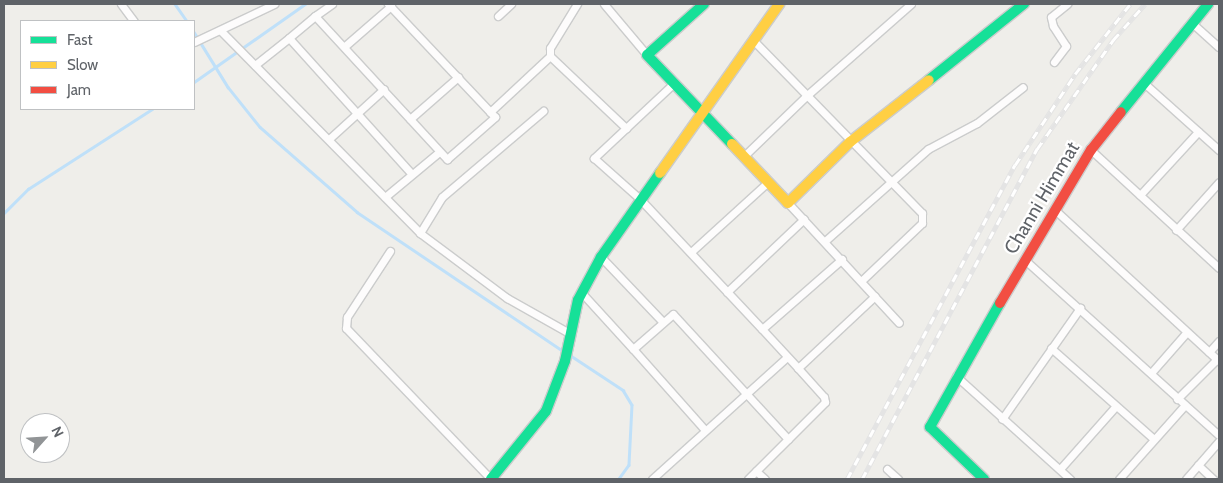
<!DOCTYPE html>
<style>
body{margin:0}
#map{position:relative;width:1223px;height:483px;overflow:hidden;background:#efeeea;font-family:Cabin,sans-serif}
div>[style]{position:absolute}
.stream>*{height:2.5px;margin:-1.25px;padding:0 1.25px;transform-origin:1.25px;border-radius:1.25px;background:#bfe0f9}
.roads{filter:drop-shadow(1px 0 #cbcccc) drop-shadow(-1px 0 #cbcccc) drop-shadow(0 1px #cbcccc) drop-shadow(0 -1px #cbcccc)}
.street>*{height:7px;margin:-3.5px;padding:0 3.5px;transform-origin:3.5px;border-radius:3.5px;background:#fdfcfc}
.fast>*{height:10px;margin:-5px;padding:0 5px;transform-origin:5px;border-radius:5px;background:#16e098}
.slow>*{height:10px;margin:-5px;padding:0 5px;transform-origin:5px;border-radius:5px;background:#ffcf43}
.jam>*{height:10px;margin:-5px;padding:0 5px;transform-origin:5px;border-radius:5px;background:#f24e42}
.rail>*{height:4.5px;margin-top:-2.25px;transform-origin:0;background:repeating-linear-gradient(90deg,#fff 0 8px,#e4e4e4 0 16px);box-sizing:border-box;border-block:1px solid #e4e4e4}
span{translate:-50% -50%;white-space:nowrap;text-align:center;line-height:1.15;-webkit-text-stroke:4.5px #fff;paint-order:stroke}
.street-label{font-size:19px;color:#5f6368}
.frame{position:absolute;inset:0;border:5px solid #5f6368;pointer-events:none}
.legend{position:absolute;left:20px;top:20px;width:175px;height:90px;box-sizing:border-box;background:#fff;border:1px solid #bfc1c3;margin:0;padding:6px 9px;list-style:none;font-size:15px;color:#5f6368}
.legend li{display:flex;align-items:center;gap:10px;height:25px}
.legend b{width:25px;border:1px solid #bfc1c3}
.north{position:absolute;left:20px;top:413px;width:50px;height:50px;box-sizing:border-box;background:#fff;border:1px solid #bfc1c3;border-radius:50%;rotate:64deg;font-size:14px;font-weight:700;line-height:20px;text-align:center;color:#5f6368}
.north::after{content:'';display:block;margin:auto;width:18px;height:22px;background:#919496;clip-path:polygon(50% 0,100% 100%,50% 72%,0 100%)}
</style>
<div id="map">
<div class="stream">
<div style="left:175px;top:4px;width:21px;rotate:55deg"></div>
<div style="left:194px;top:32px;width:65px;rotate:58.3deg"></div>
<div style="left:228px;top:87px;width:51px;rotate:51.3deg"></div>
<div style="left:260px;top:127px;width:129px;rotate:41.2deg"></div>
<div style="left:357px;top:212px;width:249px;rotate:34deg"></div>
<div style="left:194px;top:82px;width:136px;rotate:-35.1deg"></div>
<div style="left:4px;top:213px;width:34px;rotate:-45deg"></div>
<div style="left:28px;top:189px;width:148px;rotate:-32.8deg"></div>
<div style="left:570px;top:355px;width:64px;rotate:33.4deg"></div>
<div style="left:623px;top:390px;width:17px;rotate:59deg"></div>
<div style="left:632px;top:405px;width:60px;rotate:92.9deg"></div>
<div style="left:629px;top:465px;width:17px;rotate:126deg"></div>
</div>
<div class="roads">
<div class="street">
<div style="left:121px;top:4px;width:21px;rotate:53deg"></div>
<div style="left:332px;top:4px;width:21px;rotate:145deg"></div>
<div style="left:315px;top:16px;width:195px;rotate:47.3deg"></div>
<div style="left:447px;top:159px;width:64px;rotate:-41.2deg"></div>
<div style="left:495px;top:117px;width:156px;rotate:-133.4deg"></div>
<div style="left:604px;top:4px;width:67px;rotate:49.9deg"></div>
<div style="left:315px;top:16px;width:34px;rotate:140deg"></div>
<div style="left:289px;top:38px;width:183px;rotate:47.9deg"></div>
<div style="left:498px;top:16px;width:18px;rotate:-43deg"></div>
<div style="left:1192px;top:23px;width:36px;rotate:42deg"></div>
<div style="left:221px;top:31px;width:284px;rotate:45.4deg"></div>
<div style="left:420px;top:233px;width:109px;rotate:36.8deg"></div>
<div style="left:507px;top:298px;width:71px;rotate:29.4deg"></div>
<div style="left:753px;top:40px;width:242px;rotate:45.7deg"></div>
<div style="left:922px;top:213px;width:10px;rotate:90deg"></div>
<div style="left:922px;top:223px;width:84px;rotate:136.4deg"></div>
<div style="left:194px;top:42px;width:89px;rotate:-25.4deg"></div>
<div style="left:345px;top:46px;width:61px;rotate:-41deg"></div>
<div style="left:550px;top:56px;width:8px;rotate:-90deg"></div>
<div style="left:550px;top:48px;width:52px;rotate:-58.5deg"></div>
<div style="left:1054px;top:62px;width:20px;rotate:-53deg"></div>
<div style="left:1066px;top:46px;width:24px;rotate:-123deg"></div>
<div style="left:1053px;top:26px;width:9px;rotate:-103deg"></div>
<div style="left:1051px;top:17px;width:21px;rotate:-39deg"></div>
<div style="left:255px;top:65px;width:43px;rotate:-38.5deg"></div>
<div style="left:674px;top:83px;width:110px;rotate:136.8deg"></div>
<div style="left:594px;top:158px;width:62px;rotate:41.7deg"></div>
<div style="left:640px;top:199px;width:178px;rotate:46.8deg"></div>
<div style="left:1144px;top:83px;width:101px;rotate:41.8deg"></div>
<div style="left:490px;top:112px;width:82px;rotate:-43deg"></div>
<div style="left:550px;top:56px;width:105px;rotate:43.5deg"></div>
<div style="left:410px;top:119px;width:64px;rotate:-41.2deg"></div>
<div style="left:329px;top:139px;width:74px;rotate:-42.3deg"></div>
<div style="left:1091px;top:150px;width:174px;rotate:42.7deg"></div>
<div style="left:744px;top:156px;width:85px;rotate:-44deg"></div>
<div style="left:805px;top:97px;width:141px;rotate:-41.3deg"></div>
<div style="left:1140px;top:195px;width:86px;rotate:-47.4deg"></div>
<div style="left:385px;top:197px;width:70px;rotate:-39.8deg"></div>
<div style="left:788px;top:203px;width:163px;rotate:47.2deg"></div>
<div style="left:1054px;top:209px;width:224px;rotate:42.7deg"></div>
<div style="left:1176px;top:230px;width:64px;rotate:-48.1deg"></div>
<div style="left:420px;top:233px;width:42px;rotate:-58.6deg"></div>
<div style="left:442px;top:197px;width:133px;rotate:-40.4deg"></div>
<div style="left:825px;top:241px;width:138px;rotate:-41.8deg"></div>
<div style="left:928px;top:149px;width:55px;rotate:-28deg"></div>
<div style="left:977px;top:123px;width:58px;rotate:-38deg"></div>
<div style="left:390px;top:251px;width:79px;rotate:123.1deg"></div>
<div style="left:347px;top:317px;width:11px;rotate:95deg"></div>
<div style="left:346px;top:328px;width:209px;rotate:46.2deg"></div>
<div style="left:691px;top:252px;width:104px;rotate:-42.3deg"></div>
<div style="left:601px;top:257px;width:88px;rotate:46.4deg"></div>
<div style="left:842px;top:259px;width:106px;rotate:138.8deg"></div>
<div style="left:762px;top:329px;width:53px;rotate:47.3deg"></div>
<div style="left:798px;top:368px;width:105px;rotate:-43.1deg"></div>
<div style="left:1025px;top:260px;width:261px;rotate:42.1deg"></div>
<div style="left:581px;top:292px;width:77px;rotate:47.6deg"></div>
<div style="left:727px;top:292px;width:106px;rotate:-43.5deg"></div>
<div style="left:1051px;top:348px;width:137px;rotate:41.5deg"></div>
<div style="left:1209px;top:352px;width:15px;rotate:-48deg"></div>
<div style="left:1151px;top:373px;width:53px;rotate:-48.8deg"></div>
<div style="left:956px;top:376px;width:154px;rotate:42.1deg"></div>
<div style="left:1177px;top:399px;width:57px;rotate:-45deg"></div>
<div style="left:1002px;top:419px;width:136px;rotate:-54.9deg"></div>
<div style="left:705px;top:430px;width:108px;rotate:-131.6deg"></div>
<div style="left:633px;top:349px;width:53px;rotate:-41.2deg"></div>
<div style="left:673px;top:314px;width:170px;rotate:47.4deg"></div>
<div style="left:1198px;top:465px;width:21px;rotate:43deg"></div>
<div style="left:887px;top:469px;width:15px;rotate:42deg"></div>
<div style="left:1060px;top:469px;width:84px;rotate:-48.4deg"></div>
<div style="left:756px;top:471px;width:12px;rotate:42deg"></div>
<div style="left:652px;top:479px;width:182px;rotate:-42.1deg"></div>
<div style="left:748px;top:479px;width:109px;rotate:-45deg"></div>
<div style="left:825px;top:402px;width:5px;rotate:-101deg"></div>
<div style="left:824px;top:397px;width:39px;rotate:-132deg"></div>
<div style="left:1119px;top:479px;width:99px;rotate:-48.3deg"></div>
<div style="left:1186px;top:479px;width:50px;rotate:-49deg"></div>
</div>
<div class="fast">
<div style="left:704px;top:4px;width:76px;rotate:138.2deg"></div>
<div style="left:647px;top:55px;width:123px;rotate:46.3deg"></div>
<div style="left:929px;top:80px;width:122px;rotate:-38.7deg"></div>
<div style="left:1121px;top:112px;width:139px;rotate:-51.1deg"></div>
<div style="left:491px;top:479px;width:87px;rotate:-51deg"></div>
<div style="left:546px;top:411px;width:53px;rotate:-69.2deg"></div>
<div style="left:565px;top:361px;width:62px;rotate:-78deg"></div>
<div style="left:578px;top:300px;width:49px;rotate:-61.9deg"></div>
<div style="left:601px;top:257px;width:103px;rotate:-54.9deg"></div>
<div style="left:984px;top:479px;width:75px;rotate:-136.1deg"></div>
<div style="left:930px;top:427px;width:142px;rotate:-60.6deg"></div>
</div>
<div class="slow">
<div style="left:732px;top:144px;width:81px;rotate:46.5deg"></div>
<div style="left:788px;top:203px;width:87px;rotate:-44.5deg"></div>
<div style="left:850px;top:142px;width:100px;rotate:-38.1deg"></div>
<div style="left:660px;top:173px;width:207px;rotate:-54.8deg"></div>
</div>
<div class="jam">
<div style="left:1000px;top:303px;width:178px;rotate:-59.3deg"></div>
<div style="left:1091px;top:150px;width:48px;rotate:-51.7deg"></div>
</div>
</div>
<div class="rail">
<div style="left:847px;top:479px;width:356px;rotate:-61.9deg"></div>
<div style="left:1015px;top:165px;width:109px;rotate:-56.6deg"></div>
<div style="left:1075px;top:74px;width:89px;rotate:-51.8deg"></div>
<div style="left:862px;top:479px;width:374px;rotate:-62.1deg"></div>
<div style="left:1037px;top:149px;width:133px;rotate:-55.1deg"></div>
<div style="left:1113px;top:40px;width:48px;rotate:-48.4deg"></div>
</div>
<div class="street-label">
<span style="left:1042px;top:198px;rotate:-59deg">Channi Himmat</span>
</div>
<div class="frame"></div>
<ul class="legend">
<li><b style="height:6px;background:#16e098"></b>Fast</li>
<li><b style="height:6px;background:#ffcf43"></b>Slow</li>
<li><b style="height:6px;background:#f24e42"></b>Jam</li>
</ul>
<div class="north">N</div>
</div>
